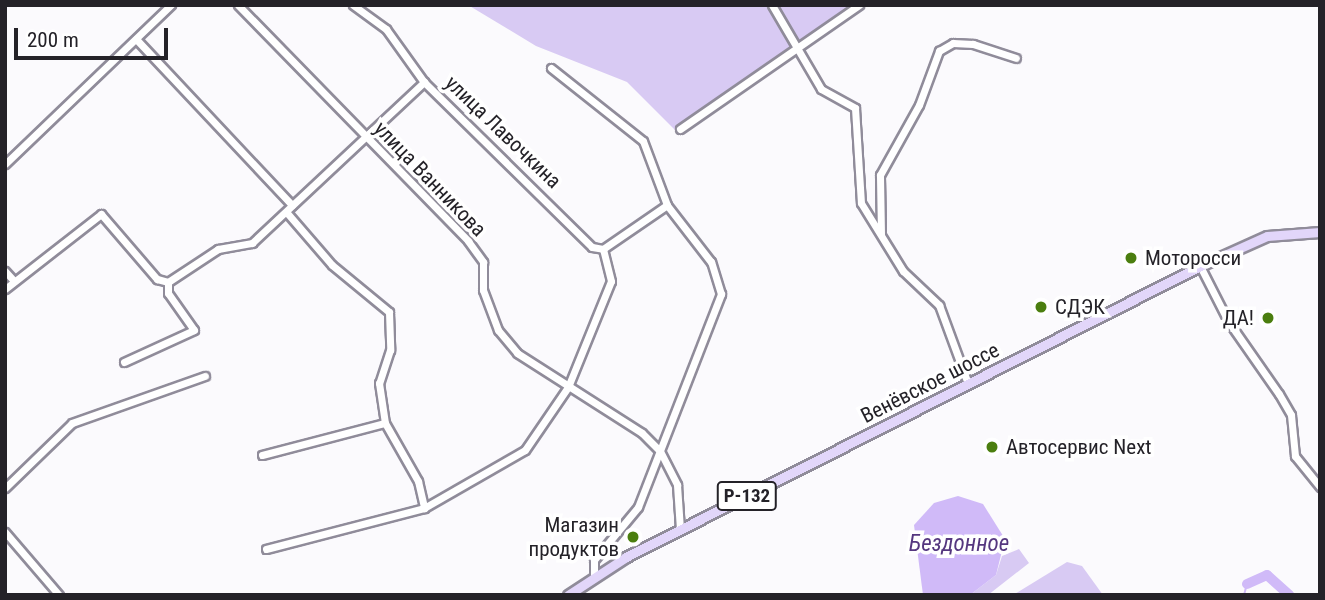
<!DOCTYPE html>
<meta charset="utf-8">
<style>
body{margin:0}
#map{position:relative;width:1325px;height:600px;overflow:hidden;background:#fbfafd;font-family:"Roboto Condensed",sans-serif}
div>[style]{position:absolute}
.green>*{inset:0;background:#d8caf3}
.water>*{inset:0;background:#d0baf8}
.stream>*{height:2px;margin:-1px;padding:0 1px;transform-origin:1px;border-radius:1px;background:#d0baf8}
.river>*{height:10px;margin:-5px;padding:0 5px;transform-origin:5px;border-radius:5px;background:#d0baf8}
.roads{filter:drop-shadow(2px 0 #908c9a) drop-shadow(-2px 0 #908c9a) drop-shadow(0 2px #908c9a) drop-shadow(0 -2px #908c9a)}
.minor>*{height:7px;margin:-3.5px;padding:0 3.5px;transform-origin:3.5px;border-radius:3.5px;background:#fff}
.major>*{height:9px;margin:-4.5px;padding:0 4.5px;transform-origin:4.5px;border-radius:4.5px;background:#e2d6fa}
.dots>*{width:19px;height:19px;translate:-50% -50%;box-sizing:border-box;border:4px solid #fff;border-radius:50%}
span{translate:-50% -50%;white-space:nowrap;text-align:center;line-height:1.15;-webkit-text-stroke:7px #fff;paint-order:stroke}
.shield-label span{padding:2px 5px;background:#fff;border:2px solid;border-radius:5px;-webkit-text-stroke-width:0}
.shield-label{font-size:19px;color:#242228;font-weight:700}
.street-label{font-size:21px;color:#242228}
.poi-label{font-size:21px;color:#242228}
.left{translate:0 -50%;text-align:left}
.right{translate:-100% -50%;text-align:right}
.water-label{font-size:23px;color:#55377f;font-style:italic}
.frame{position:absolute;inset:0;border:7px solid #242228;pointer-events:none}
.scale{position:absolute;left:14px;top:28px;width:154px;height:32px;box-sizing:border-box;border:4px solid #242228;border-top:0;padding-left:9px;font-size:21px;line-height:24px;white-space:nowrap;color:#242228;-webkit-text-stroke:5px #fff;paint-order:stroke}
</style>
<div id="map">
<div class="green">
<div style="clip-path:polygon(468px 5px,866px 5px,678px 133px,627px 82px,536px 46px)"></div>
<div style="clip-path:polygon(1019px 549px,1029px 563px,988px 595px,970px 595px,996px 575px,1002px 556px)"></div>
<div style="clip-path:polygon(1067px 562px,1082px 566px,1103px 595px,1013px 595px)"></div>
</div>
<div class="water">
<div style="clip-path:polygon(958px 496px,983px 504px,1005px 539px,996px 575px,970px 595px,923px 595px,914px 525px,934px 503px)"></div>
</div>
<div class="stream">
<div style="left:1244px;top:595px;width:11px;rotate:-75deg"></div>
</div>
<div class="river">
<div style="left:1247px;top:584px;width:22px;rotate:-24deg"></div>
<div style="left:1267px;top:575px;width:30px;rotate:42deg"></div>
</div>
<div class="roads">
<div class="minor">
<div style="left:238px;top:5px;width:330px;rotate:45.7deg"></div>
<div style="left:468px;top:241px;width:26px;rotate:54deg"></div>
<div style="left:483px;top:262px;width:28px;rotate:90deg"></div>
<div style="left:483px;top:290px;width:43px;rotate:69.4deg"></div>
<div style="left:498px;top:330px;width:30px;rotate:50deg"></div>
<div style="left:517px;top:353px;width:148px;rotate:32.6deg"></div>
<div style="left:642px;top:433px;width:25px;rotate:45deg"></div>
<div style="left:660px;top:451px;width:38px;rotate:63deg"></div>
<div style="left:677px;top:485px;width:44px;rotate:86.1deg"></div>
<div style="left:353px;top:5px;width:41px;rotate:36deg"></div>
<div style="left:386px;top:29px;width:65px;rotate:54.4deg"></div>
<div style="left:424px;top:82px;width:235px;rotate:44.5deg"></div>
<div style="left:592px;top:247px;width:11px;rotate:10deg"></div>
<div style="left:772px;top:5px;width:97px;rotate:59.7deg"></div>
<div style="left:821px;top:89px;width:39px;rotate:29deg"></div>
<div style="left:855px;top:108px;width:95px;rotate:86.4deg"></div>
<div style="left:861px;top:203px;width:80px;rotate:58.3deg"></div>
<div style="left:903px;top:271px;width:50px;rotate:43.4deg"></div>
<div style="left:939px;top:305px;width:84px;rotate:69.8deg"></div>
<div style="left:136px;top:39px;width:228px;rotate:46.8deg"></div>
<div style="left:551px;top:68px;width:117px;rotate:38.4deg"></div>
<div style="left:643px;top:141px;width:68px;rotate:69.4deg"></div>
<div style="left:680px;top:129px;width:218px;rotate:-34.7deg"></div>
<div style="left:5px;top:164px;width:230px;rotate:-43.8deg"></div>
<div style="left:288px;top:214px;width:67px;rotate:49.2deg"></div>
<div style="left:332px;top:265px;width:74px;rotate:39.5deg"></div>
<div style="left:389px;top:312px;width:38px;rotate:88deg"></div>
<div style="left:390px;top:350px;width:35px;rotate:108deg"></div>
<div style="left:379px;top:383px;width:40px;rotate:81.5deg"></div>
<div style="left:385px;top:423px;width:67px;rotate:60.4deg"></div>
<div style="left:418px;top:481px;width:28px;rotate:77deg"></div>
<div style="left:881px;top:234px;width:59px;rotate:-91deg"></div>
<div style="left:880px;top:175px;width:80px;rotate:-60.9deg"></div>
<div style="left:919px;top:105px;width:58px;rotate:-69.7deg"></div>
<div style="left:939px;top:51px;width:16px;rotate:-30deg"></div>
<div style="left:953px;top:43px;width:20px;rotate:3deg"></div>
<div style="left:973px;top:44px;width:45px;rotate:18deg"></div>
<div style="left:1200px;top:266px;width:62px;rotate:63deg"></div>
<div style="left:1228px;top:321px;width:89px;rotate:55.1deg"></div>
<div style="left:1279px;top:394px;width:24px;rotate:60deg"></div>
<div style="left:1291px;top:415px;width:41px;rotate:84.4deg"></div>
<div style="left:1295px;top:456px;width:40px;rotate:51deg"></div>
<div style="left:5px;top:271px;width:13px;rotate:48deg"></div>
<div style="left:5px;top:289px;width:122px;rotate:-38deg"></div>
<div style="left:101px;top:214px;width:86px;rotate:49.3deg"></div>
<div style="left:157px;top:279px;width:11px;rotate:15deg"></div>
<div style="left:168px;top:282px;width:60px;rotate:-33.4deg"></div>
<div style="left:218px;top:249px;width:35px;rotate:-10deg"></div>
<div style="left:252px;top:243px;width:236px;rotate:-43.1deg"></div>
<div style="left:124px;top:362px;width:77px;rotate:-24.6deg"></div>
<div style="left:194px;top:330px;width:45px;rotate:-125.1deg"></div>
<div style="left:168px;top:293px;width:11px;rotate:-90deg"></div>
<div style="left:262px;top:455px;width:127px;rotate:-14.6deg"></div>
<div style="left:5px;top:488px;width:93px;rotate:-44.1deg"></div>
<div style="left:72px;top:423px;width:141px;rotate:-19.5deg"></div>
<div style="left:5px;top:532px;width:83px;rotate:49.4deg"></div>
<div style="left:266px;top:549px;width:163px;rotate:-14.5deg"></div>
<div style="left:424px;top:508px;width:116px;rotate:-29.9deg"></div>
<div style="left:525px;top:450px;width:76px;rotate:-55.7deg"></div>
<div style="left:568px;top:387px;width:114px;rotate:-67.9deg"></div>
<div style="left:611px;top:281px;width:33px;rotate:-104deg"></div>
<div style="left:594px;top:576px;width:16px;rotate:-90deg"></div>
<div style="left:594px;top:560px;width:69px;rotate:-50.3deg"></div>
<div style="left:638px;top:507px;width:229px;rotate:-68.7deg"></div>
<div style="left:721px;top:294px;width:34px;rotate:-107deg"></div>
<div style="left:711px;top:262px;width:72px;rotate:-127.7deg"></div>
<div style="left:667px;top:205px;width:78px;rotate:145.5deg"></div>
</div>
<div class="major">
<div style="left:568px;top:595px;width:69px;rotate:-33.2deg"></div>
<div style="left:626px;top:557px;width:644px;rotate:-26.88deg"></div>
<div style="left:1200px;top:266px;width:73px;rotate:-24.1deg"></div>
<div style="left:1267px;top:236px;width:53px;rotate:-4.3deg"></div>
</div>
</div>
<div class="dots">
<div style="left:1131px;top:258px;background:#4b7e0f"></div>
<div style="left:1041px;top:307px;background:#4b7e0f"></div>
<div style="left:1268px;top:318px;background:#4b7e0f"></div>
<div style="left:992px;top:447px;background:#4b7e0f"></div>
<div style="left:633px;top:537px;background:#4b7e0f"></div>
</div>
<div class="shield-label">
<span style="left:747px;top:496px">Р-132</span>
</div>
<div class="street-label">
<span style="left:503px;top:132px;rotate:44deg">улица Лавочкина</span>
<span style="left:430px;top:179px;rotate:46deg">улица Ванникова</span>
<span style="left:930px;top:383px;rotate:-27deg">Венёвское шоссе</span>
</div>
<div class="poi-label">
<span class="left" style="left:1145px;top:258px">Моторосси</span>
<span class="left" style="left:1055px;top:307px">СДЭК</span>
<span class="right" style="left:1254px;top:318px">ДА!</span>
<span class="left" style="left:1006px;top:447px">Автосервис Next</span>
<span class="right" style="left:619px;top:537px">Магазин<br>продуктов</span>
</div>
<div class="water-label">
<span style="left:959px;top:544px">Бездонное</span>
</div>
<div class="frame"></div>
<div class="scale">200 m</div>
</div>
